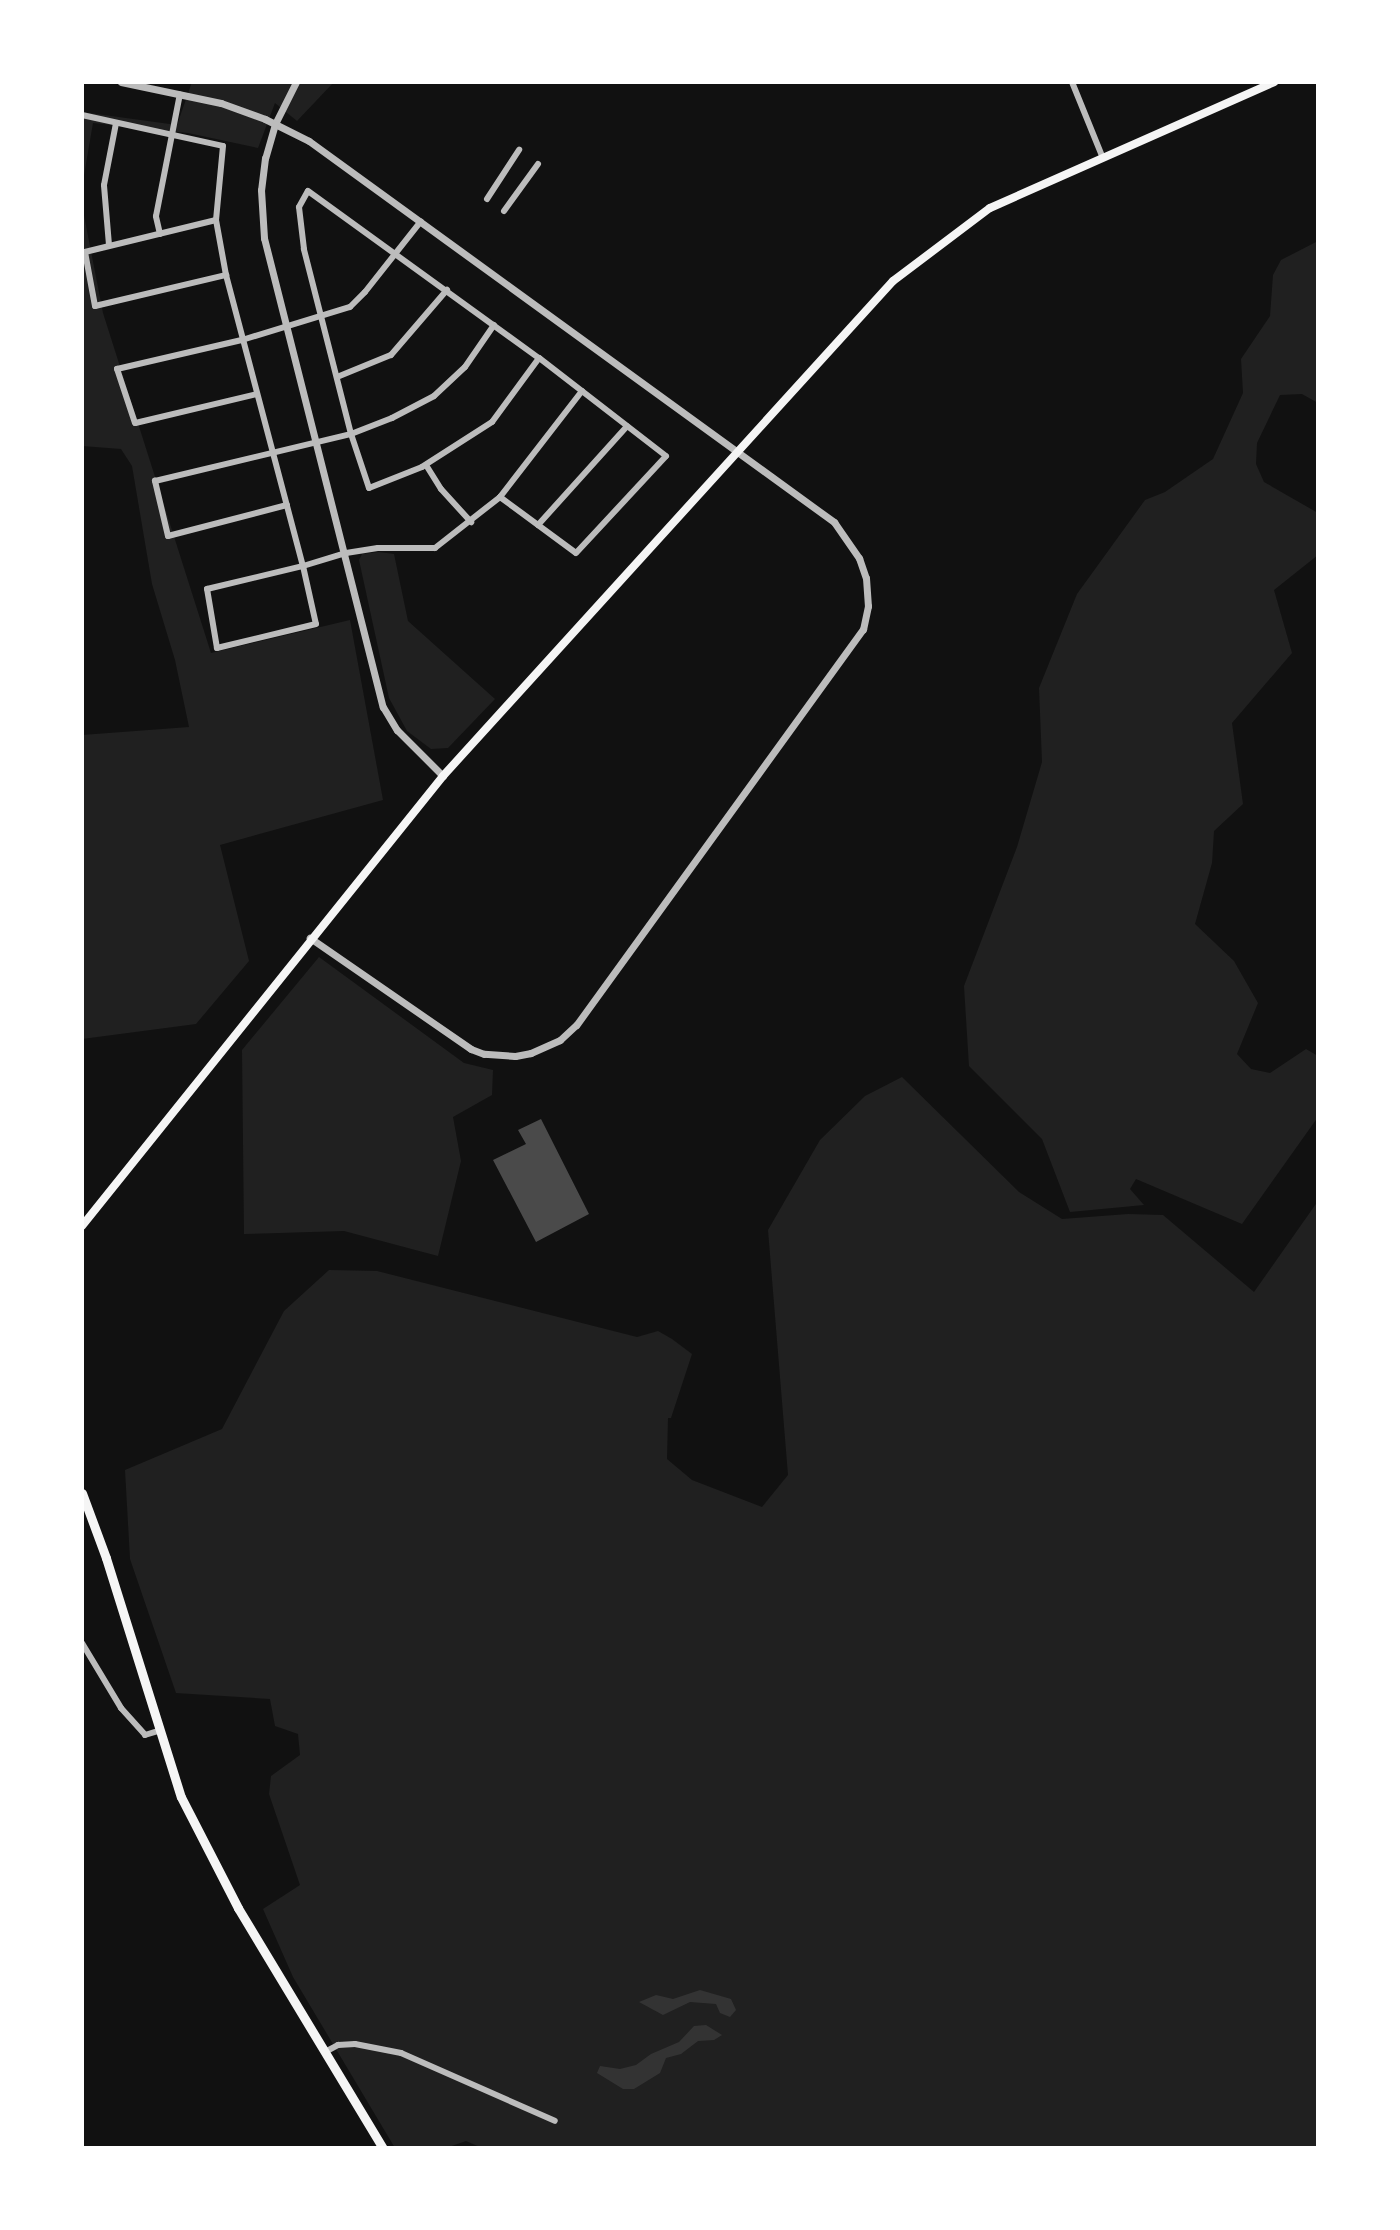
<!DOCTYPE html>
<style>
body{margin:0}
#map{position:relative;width:1400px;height:2230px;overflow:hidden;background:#111;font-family:"IBM Plex Sans",sans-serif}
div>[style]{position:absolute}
.green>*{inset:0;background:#202020}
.water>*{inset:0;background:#333}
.building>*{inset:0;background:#4a4a4a}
.minor>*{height:6px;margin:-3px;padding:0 3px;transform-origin:3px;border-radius:3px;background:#bcbcbc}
.tertiary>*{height:7px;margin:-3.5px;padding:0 3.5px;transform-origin:3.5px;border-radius:3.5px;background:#bcbcbc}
.secondary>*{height:8px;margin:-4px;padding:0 4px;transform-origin:4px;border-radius:4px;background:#f5f5f5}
.primary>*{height:9px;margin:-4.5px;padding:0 4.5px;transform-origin:4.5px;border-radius:4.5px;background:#f5f5f5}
span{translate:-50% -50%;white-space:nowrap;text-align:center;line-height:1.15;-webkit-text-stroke:7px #fff;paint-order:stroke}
.frame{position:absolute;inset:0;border:84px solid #fff;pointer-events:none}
</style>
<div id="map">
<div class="green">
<div style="clip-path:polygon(192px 82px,334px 82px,297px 121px,275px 103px,258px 148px,188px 133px,93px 123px,82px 187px,82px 112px,177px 125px)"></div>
<div style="clip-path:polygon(82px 205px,103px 313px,211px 653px,350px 620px,383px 800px,220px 845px,249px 961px,196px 1024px,82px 1039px,82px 735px,189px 727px,175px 660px,152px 584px,132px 466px,121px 449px,82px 446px)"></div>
<div style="clip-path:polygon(1318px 241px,1318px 403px,1302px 394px,1280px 395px,1257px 443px,1256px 464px,1264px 482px,1318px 513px,1318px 555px,1274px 590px,1292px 653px,1232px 723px,1243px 804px,1214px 831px,1212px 863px,1195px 924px,1234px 961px,1258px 1003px,1237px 1054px,1251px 1069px,1270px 1073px,1306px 1049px,1318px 1056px,1318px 1117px,1242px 1224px,1136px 1179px,1130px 1189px,1144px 1205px,1070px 1212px,1042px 1139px,969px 1066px,964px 986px,1017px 847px,1042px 762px,1039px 688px,1077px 594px,1145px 500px,1165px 492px,1213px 459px,1243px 393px,1241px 359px,1270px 316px,1273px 275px,1281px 260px)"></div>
<div style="clip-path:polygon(379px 552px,394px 554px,408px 621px,495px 699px,448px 748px,431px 749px,407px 731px,389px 698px,359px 560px,362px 554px)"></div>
<div style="clip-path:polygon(319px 957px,464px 1063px,493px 1070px,492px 1095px,453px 1117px,461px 1161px,438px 1256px,344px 1231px,244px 1234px,242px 1050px)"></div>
<div style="clip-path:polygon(902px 1077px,1019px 1192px,1062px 1219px,1128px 1214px,1163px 1215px,1254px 1292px,1318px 1201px,1318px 2148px,482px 2148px,466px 2141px,446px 2148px,395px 2148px,293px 1977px,263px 1909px,300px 1885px,269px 1794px,271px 1776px,300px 1755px,298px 1734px,275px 1726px,270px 1699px,176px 1693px,130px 1559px,125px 1470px,222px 1429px,284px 1311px,329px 1270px,377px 1271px,637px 1337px,658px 1331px,672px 1339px,692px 1354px,671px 1418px,668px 1418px,667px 1459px,692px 1480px,762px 1507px,788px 1475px,768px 1230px,820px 1140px,865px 1096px)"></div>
</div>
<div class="water">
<div style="clip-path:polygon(700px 1990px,731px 1999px,736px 2010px,730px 2017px,720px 2013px,716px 2004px,690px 2002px,663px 2015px,639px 2002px,656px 1995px,673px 1999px)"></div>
<div style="clip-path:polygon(706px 2025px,722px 2035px,714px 2040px,698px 2041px,681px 2054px,666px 2058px,660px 2073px,634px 2089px,623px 2089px,597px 2073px,600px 2066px,620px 2069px,636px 2065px,651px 2054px,679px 2042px,694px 2026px)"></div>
</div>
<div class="building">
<div style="clip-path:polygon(541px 1119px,589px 1214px,536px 1242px,493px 1160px,526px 1144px,518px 1130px)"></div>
</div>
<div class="minor">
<div style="left:1072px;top:82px;width:80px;rotate:67.9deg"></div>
<div style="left:82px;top:115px;width:144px;rotate:12.4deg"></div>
<div style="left:223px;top:146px;width:74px;rotate:95.4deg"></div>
<div style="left:216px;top:220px;width:56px;rotate:79.7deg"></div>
<div style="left:226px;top:275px;width:301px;rotate:75.2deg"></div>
<div style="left:303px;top:566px;width:59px;rotate:77.4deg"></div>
<div style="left:316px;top:624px;width:102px;rotate:166.4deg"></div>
<div style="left:217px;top:648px;width:60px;rotate:-99.6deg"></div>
<div style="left:207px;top:589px;width:99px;rotate:-13.5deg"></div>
<div style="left:303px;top:566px;width:45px;rotate:-16.8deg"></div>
<div style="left:346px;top:553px;width:32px;rotate:-9deg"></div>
<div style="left:378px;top:548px;width:57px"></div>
<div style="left:435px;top:548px;width:83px;rotate:-38.1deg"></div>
<div style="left:500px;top:497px;width:94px;rotate:36.4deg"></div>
<div style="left:576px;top:553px;width:132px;rotate:-47.1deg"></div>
<div style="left:666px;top:456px;width:160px;rotate:-142.3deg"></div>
<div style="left:308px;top:191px;width:285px;rotate:35.9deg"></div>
<div style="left:539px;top:358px;width:79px;rotate:126.3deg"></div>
<div style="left:492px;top:422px;width:83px;rotate:147.3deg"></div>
<div style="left:422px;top:467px;width:57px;rotate:158.4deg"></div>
<div style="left:369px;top:488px;width:57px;rotate:-108.4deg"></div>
<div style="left:351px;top:434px;width:191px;rotate:-104.3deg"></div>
<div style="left:304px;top:249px;width:42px;rotate:-96.8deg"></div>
<div style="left:299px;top:207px;width:18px;rotate:-61deg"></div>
<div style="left:487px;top:199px;width:59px;rotate:-56.9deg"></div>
<div style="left:504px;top:211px;width:58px;rotate:-54.1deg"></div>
<div style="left:216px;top:220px;width:135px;rotate:166.3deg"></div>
<div style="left:85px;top:252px;width:55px;rotate:79.5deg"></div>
<div style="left:95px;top:306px;width:135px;rotate:-13.3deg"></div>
<div style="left:160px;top:234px;width:18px;rotate:-103deg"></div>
<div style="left:156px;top:216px;width:124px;rotate:-78.9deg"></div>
<div style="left:109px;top:245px;width:60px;rotate:-94.8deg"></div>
<div style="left:104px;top:185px;width:63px;rotate:-79deg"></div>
<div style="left:337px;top:377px;width:58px;rotate:-22.2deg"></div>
<div style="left:391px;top:355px;width:86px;rotate:-49.3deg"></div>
<div style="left:257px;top:394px;width:125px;rotate:166.6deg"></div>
<div style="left:135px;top:423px;width:57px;rotate:-108.4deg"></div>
<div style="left:117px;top:369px;width:128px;rotate:-13.1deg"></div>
<div style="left:242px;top:340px;width:113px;rotate:-17deg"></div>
<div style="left:350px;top:307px;width:21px;rotate:-45deg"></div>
<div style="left:365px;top:292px;width:90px;rotate:-51.7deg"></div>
<div style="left:426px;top:465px;width:28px;rotate:58deg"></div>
<div style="left:441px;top:489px;width:45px;rotate:47.7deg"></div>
<div style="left:500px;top:497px;width:134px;rotate:-52.3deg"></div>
<div style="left:287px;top:505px;width:123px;rotate:165.4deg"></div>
<div style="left:168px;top:536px;width:57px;rotate:-103.3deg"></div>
<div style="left:155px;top:481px;width:202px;rotate:-13.5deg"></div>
<div style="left:351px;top:434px;width:44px;rotate:-21.3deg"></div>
<div style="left:392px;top:418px;width:47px;rotate:-27.6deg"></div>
<div style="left:434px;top:396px;width:42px;rotate:-43.1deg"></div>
<div style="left:465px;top:367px;width:51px;rotate:-55.4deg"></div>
<div style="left:538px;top:525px;width:133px;rotate:-48deg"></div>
<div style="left:82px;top:1643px;width:76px;rotate:59deg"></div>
<div style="left:121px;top:1708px;width:36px;rotate:48deg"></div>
<div style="left:145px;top:1735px;width:14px;rotate:-17deg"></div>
<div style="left:325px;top:2052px;width:15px;rotate:-28deg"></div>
<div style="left:338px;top:2045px;width:17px;rotate:-3deg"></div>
<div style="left:355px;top:2044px;width:47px;rotate:11.1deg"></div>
<div style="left:401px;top:2053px;width:168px;rotate:23.8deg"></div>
</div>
<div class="tertiary">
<div style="left:121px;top:82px;width:102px;rotate:11.9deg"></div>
<div style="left:221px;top:103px;width:47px;rotate:20deg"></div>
<div style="left:265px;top:119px;width:49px;rotate:26.6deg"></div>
<div style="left:309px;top:141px;width:649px;rotate:35.97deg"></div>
<div style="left:834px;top:522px;width:44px;rotate:55.2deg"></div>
<div style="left:859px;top:558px;width:21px;rotate:71deg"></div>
<div style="left:866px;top:578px;width:28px;rotate:86deg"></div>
<div style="left:868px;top:606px;width:24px;rotate:102deg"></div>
<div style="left:863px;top:629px;width:489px;rotate:125.9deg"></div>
<div style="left:576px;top:1025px;width:22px;rotate:137deg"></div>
<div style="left:560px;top:1040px;width:32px;rotate:156deg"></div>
<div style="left:531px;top:1053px;width:16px;rotate:169deg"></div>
<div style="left:515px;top:1056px;width:31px;rotate:-176deg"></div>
<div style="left:484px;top:1054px;width:14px;rotate:-159deg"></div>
<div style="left:471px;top:1049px;width:196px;rotate:-145.4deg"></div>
<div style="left:296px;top:82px;width:47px;rotate:116.6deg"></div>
<div style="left:275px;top:124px;width:35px;rotate:106deg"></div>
<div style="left:265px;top:158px;width:32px;rotate:97deg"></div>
<div style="left:261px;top:190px;width:48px;rotate:86.4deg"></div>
<div style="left:264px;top:238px;width:484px;rotate:75.8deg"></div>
<div style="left:383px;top:707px;width:27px;rotate:59deg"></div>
<div style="left:397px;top:730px;width:65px;rotate:45deg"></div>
</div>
<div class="secondary">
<div style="left:82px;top:1226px;width:577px;rotate:-51.26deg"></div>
<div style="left:443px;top:776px;width:669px;rotate:-47.73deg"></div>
<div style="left:893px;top:281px;width:121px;rotate:-37deg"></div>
<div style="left:990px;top:208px;width:311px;rotate:-23.9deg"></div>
</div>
<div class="primary">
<div style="left:82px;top:1493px;width:69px;rotate:69.7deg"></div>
<div style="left:106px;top:1558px;width:250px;rotate:72.6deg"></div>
<div style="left:181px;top:1797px;width:125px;rotate:62.8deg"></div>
<div style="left:238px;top:1908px;width:280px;rotate:58.9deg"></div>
</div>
<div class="frame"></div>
</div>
